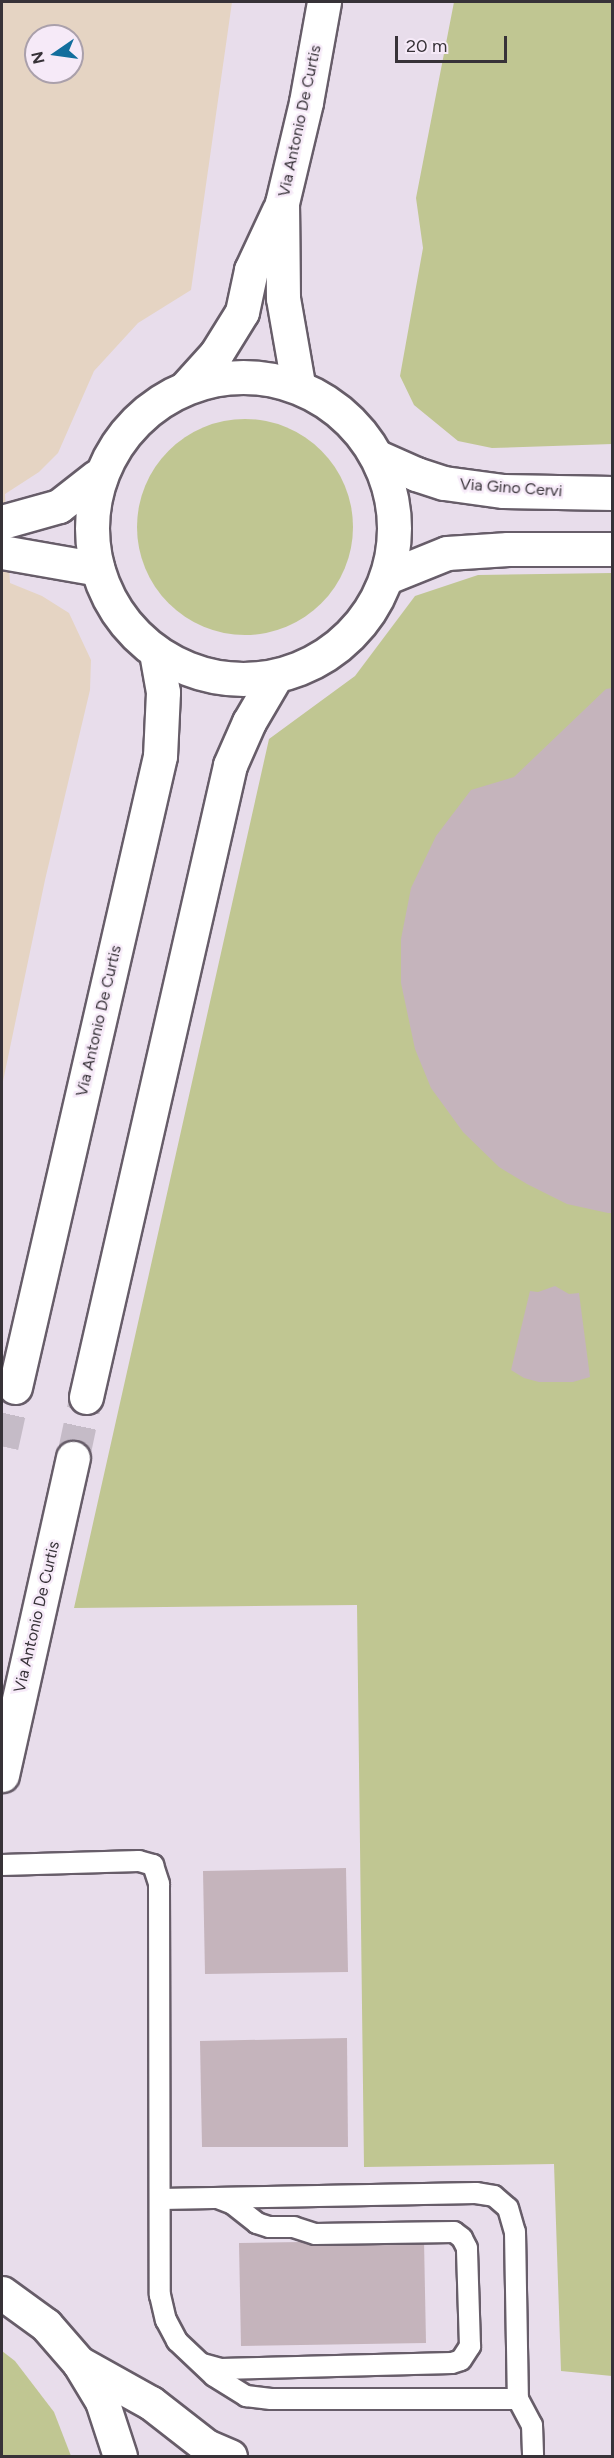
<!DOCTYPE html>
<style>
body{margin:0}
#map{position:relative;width:614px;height:2458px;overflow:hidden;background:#e8ddeb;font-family:Figtree,sans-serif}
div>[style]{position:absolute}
.commercial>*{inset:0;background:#e5d4c3}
.green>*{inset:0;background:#c0c692}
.round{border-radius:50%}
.building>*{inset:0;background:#c5b4bc}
.secondary-tunnel>*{height:33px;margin-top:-16.5px;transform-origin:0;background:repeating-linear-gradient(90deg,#c5bbc7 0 33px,transparent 0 49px)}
.roads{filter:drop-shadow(2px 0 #675d69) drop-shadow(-2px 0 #675d69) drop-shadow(0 2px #675d69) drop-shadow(0 -2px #675d69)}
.lane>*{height:20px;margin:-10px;padding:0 10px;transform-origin:10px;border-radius:10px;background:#fff}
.street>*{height:33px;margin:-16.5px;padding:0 16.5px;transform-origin:16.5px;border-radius:16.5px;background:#fff}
.secondary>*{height:33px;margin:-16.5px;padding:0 16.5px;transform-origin:16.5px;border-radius:16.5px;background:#fff}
.secondary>.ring{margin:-16.5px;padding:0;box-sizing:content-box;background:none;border:33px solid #fff;border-radius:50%}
span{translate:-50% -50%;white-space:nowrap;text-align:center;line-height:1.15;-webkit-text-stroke:5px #f6eaf8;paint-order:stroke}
.street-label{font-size:16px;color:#373238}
.frame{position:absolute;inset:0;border:3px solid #373238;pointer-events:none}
.north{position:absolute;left:24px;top:24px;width:60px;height:60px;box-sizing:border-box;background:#f6eaf8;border:2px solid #aaa0ab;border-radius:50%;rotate:257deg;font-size:16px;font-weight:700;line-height:24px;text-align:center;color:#373238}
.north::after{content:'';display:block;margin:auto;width:21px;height:27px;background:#126e9d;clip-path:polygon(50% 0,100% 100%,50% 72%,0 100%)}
.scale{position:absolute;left:395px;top:36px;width:112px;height:27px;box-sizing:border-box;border:3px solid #373238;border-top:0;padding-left:8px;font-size:18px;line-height:21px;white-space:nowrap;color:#373238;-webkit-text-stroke:4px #f6eaf8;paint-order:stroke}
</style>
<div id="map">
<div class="commercial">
<div style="clip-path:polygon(evenodd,2px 2px,232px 2px,191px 290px,138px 323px,94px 371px,58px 453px,39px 472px,5px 494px,10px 583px,42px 596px,69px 613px,91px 660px,90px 690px,45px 880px,2px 1086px,2px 2px,36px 36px,72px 36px,72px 72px,36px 72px,36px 36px)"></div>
</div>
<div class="green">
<div style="clip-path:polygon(454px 2px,612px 2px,612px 444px,492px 448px,458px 441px,414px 405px,400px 376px,423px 248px,416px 198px)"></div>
<div class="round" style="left:137px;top:419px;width:216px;height:216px"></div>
<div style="clip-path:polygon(612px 573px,612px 2376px,561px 2371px,554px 2164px,364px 2167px,357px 1605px,74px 1608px,269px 739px,355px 676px,415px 596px,478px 575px)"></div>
<div style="clip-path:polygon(2px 2351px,15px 2361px,54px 2412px,71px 2456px,2px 2456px)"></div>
</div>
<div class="building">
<div style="clip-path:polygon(612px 688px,612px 1213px,608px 1213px,567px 1204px,527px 1184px,499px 1167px,463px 1132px,431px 1088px,415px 1049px,401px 983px,401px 939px,411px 888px,436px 836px,471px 790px,514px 777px,606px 689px)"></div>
<div style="clip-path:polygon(555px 1286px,569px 1294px,579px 1293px,590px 1377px,573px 1382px,539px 1382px,524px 1378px,511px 1370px,530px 1291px,538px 1292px)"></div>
<div style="clip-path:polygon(346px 1868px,348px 1972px,205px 1974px,203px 1871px)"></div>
<div style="clip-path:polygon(347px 2038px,348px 2147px,202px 2147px,200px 2041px)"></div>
<div style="clip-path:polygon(424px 2240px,426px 2343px,241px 2346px,239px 2243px)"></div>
</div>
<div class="secondary-tunnel">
<div style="left:2px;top:1446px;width:60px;rotate:-77.6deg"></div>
<div style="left:73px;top:1458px;width:62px;rotate:-78deg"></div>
</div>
<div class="roads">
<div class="lane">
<div style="left:2px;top:1865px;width:137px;rotate:-1.7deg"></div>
<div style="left:139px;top:1861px;width:15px;rotate:16deg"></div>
<div style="left:153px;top:1865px;width:20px;rotate:72deg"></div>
<div style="left:159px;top:1884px;width:411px;rotate:89.9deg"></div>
<div style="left:160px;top:2295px;width:26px;rotate:77deg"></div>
<div style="left:166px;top:2320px;width:24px;rotate:62deg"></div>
<div style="left:177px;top:2341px;width:51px;rotate:43.4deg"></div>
<div style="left:214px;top:2376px;width:38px;rotate:32deg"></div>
<div style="left:246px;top:2396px;width:25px;rotate:7deg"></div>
<div style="left:271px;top:2399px;width:247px"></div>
<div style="left:161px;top:2199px;width:315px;rotate:-1.1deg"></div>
<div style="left:476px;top:2193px;width:18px;rotate:9deg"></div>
<div style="left:494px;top:2196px;width:18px;rotate:41deg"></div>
<div style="left:508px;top:2208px;width:25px;rotate:74deg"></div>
<div style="left:515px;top:2232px;width:167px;rotate:89deg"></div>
<div style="left:518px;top:2399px;width:30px;rotate:62deg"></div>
<div style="left:532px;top:2425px;width:31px;rotate:88deg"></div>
<div style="left:203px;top:2364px;width:19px;rotate:16deg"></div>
<div style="left:221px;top:2369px;width:231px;rotate:-1.5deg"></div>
<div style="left:452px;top:2363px;width:9px;rotate:-18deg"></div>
<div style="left:461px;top:2360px;width:17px;rotate:-57deg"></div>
<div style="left:470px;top:2346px;width:98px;rotate:-91.8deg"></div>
<div style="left:467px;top:2248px;width:11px;rotate:-117deg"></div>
<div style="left:462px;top:2238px;width:10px;rotate:-143deg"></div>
<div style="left:454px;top:2232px;width:139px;rotate:179.2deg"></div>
<div style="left:315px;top:2234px;width:22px;rotate:-162deg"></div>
<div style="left:294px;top:2227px;width:25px;rotate:180deg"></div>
<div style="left:269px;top:2227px;width:13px;rotate:-162deg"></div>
<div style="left:257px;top:2223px;width:31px;rotate:-142deg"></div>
<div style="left:233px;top:2204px;width:14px;rotate:-159deg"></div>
</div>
<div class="street">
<div style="left:378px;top:457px;width:42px;rotate:24.1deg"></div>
<div style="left:416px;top:474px;width:29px;rotate:18deg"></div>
<div style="left:444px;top:483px;width:60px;rotate:7.7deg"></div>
<div style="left:503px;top:491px;width:109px;rotate:1.1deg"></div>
<div style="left:2px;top:522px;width:59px;rotate:-15.7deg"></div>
<div style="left:59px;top:506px;width:47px;rotate:-38.1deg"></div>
<div style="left:2px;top:552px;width:97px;rotate:10deg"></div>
<div style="left:390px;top:576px;width:61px;rotate:-22deg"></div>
<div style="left:447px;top:553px;width:61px;rotate:-3.8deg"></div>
<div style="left:508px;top:549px;width:104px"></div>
<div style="left:79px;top:2363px;width:82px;rotate:29.1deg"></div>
<div style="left:151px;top:2403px;width:70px;rotate:38deg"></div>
<div style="left:206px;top:2446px;width:26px;rotate:23deg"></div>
</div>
<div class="secondary">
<div class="ring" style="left:92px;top:377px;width:269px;height:269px"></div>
<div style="left:298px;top:384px;width:87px;rotate:-99.9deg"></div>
<div style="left:283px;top:298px;width:95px;rotate:-90.6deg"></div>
<div style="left:282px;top:203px;width:104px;rotate:-76.6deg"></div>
<div style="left:306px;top:102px;width:102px;rotate:-79.8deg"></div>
<div style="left:186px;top:387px;width:45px;rotate:-47.7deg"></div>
<div style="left:216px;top:354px;width:49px;rotate:-58.2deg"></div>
<div style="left:242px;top:312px;width:43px;rotate:-77.9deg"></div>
<div style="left:251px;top:270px;width:66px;rotate:-65deg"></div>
<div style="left:15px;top:1387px;width:647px;rotate:-77.06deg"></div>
<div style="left:160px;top:756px;width:64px;rotate:-87.3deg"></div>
<div style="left:163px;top:692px;width:40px;rotate:-100deg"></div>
<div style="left:86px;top:1397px;width:648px;rotate:-77.16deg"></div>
<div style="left:230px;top:765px;width:47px;rotate:-66.2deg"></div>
<div style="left:249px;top:722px;width:48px;rotate:-59.7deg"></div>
<div style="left:2px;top:1775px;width:325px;rotate:-77.4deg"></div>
<div style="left:2px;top:2293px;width:54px;rotate:36deg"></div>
<div style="left:46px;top:2325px;width:50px;rotate:49deg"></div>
<div style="left:79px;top:2363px;width:44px;rotate:58.8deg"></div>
<div style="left:102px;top:2401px;width:58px;rotate:71.9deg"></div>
</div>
</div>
<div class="street-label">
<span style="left:300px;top:121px;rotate:-78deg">Via Antonio De Curtis</span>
<span style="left:511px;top:488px;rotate:4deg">Via Gino Cervi</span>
<span style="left:99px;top:1021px;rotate:-77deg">Via Antonio De Curtis</span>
<span style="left:37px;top:1617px;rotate:-77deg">Via Antonio De Curtis</span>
</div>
<div class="frame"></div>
<div class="north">N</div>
<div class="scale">20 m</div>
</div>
